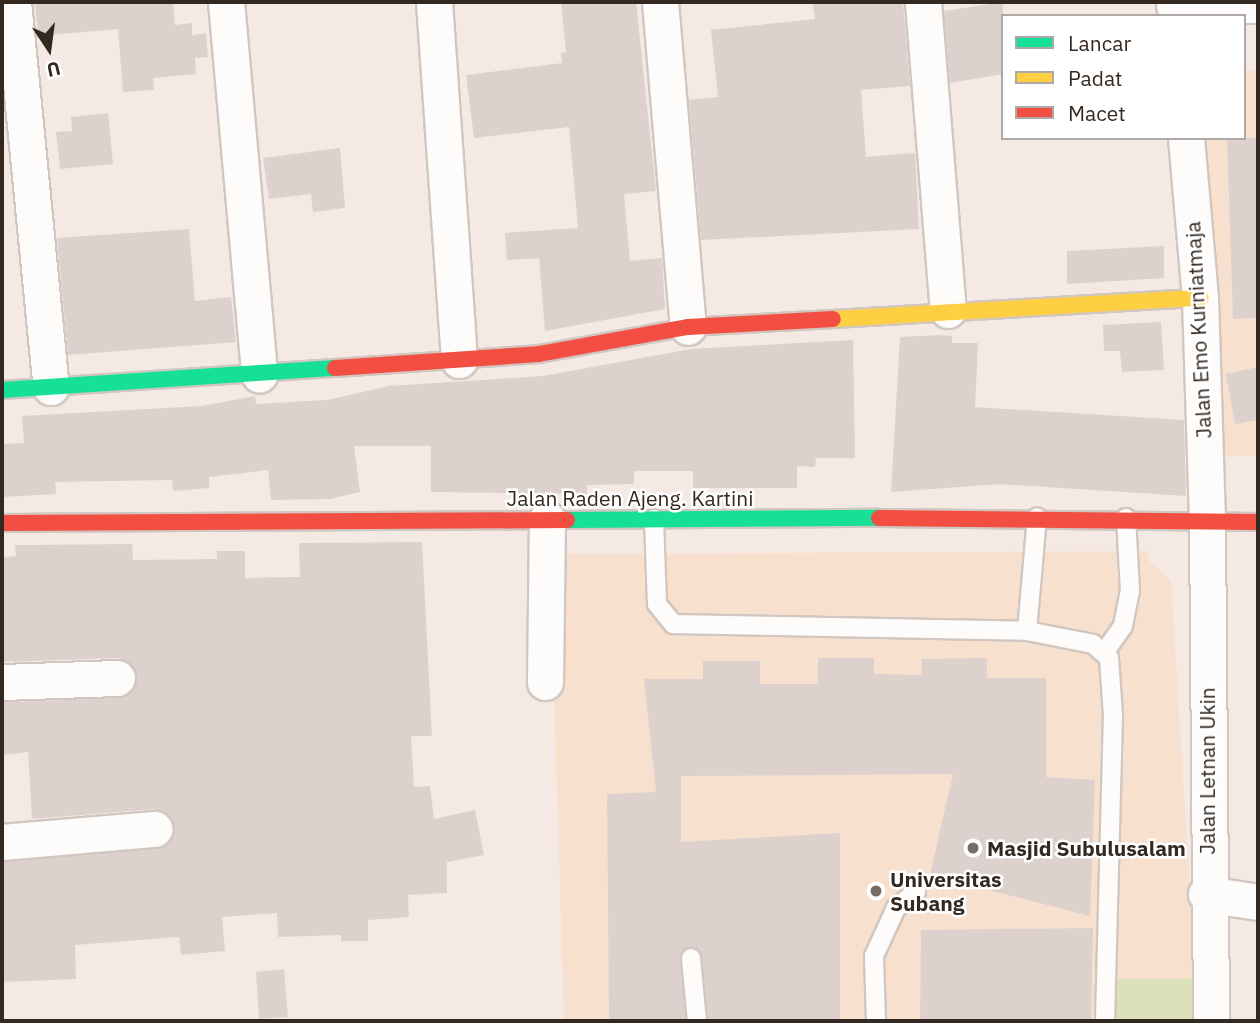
<!DOCTYPE html>
<style>
body{margin:0}
#map{position:relative;width:1260px;height:1023px;overflow:hidden;background:#f4eae3;font-family:"IBM Plex Sans",sans-serif}
div>[style]{position:absolute}
.built>*{inset:0;background:#f8e0cf}
.green>*{inset:0;background:#dce1bc}
.building>*{inset:0;background:#ddd1cd}
.roads{filter:drop-shadow(2px 0 #d1c7c0) drop-shadow(-2px 0 #d1c7c0) drop-shadow(0 2px #d1c7c0) drop-shadow(0 -2px #d1c7c0)}
.lane>*{height:18px;margin:-9px;padding:0 9px;transform-origin:9px;border-radius:9px;background:#fdfcfb}
.street>*{height:35px;margin:-17.5px;padding:0 17.5px;transform-origin:17.5px;border-radius:17.5px;background:#fdfcfb}
.fast>*{height:16px;margin:-8px;padding:0 8px;transform-origin:8px;border-radius:8px;background:#16e098}
.slow>*{height:16px;margin:-8px;padding:0 8px;transform-origin:8px;border-radius:8px;background:#ffcf43}
.jam>*{height:16px;margin:-8px;padding:0 8px;transform-origin:8px;border-radius:8px;background:#f24e42}
.dots>*{width:19px;height:19px;translate:-50% -50%;box-sizing:border-box;border:4px solid #fff;border-radius:50%}
span{translate:-50% -50%;white-space:nowrap;text-align:center;line-height:1.15;-webkit-text-stroke:5px #fff;paint-order:stroke}
.street-label{font-size:21px;color:#342921}
.poi-label{font-size:21px;color:#342921;font-weight:700}
.left{translate:0 -50%;text-align:left}
.frame{position:absolute;inset:0;border:4px solid #342921;pointer-events:none}
.legend{position:absolute;left:1001px;top:14px;width:245px;height:126px;box-sizing:border-box;background:#fff;border:2px solid #aea9a6;margin:0;padding:9px 12px;list-style:none;font-size:21px;color:#342921}
.legend li{display:flex;align-items:center;gap:14px;height:35px}
.legend b{width:35px;border:2px solid #aea9a6}
.north{position:absolute;left:14px;top:14px;width:70px;height:70px;-webkit-text-stroke:5px #fff;paint-order:stroke;rotate:167deg;font-size:19px;font-weight:700;line-height:28px;text-align:center;color:#342921}
.north::after{content:'';display:block;margin:auto;width:24px;height:32px;background:#342921;clip-path:polygon(50% 0,100% 100%,50% 72%,0 100%)}
</style>
<div id="map">
<div class="built">
<div style="clip-path:polygon(1244px 70px,1258px 70px,1258px 456px,1222px 456px,1204px 138px,1244px 138px)"></div>
<div style="clip-path:polygon(1148px 551px,1149px 561px,1171px 580px,1198px 1021px,564px 1021px,550px 554px)"></div>
</div>
<div class="green">
<div style="clip-path:polygon(1198px 978px,1199px 1021px,1116px 1021px,1115px 979px)"></div>
</div>
<div class="building">
<div style="clip-path:polygon(35px 2px,173px 2px,175px 25px,192px 23px,192px 35px,206px 33px,208px 57px,195px 58px,196px 74px,153px 78px,154px 90px,123px 92px,118px 29px,38px 36px)"></div>
<div style="clip-path:polygon(561px 2px,636px 2px,656px 191px,624px 194px,630px 261px,662px 258px,665px 309px,545px 331px,539px 258px,507px 260px,505px 233px,578px 228px,569px 127px,474px 138px,466px 75px,562px 63px,561px 53px,566px 52px)"></div>
<div style="clip-path:polygon(812px 2px,903px 2px,910px 86px,861px 90px,866px 157px,915px 153px,919px 229px,701px 240px,689px 100px,718px 97px,711px 30px,815px 19px)"></div>
<div style="clip-path:polygon(1003px 2px,1003px 74px,950px 83px,944px 11px)"></div>
<div style="clip-path:polygon(108px 113px,113px 164px,60px 169px,56px 132px,72px 131px,71px 117px)"></div>
<div style="clip-path:polygon(1227px 138px,1258px 138px,1258px 318px,1233px 319px)"></div>
<div style="clip-path:polygon(340px 148px,345px 208px,313px 212px,311px 194px,269px 199px,263px 158px)"></div>
<div style="clip-path:polygon(189px 229px,195px 301px,231px 297px,236px 342px,68px 355px,57px 238px)"></div>
<div style="clip-path:polygon(1164px 246px,1164px 278px,1067px 284px,1067px 251px)"></div>
<div style="clip-path:polygon(1161px 322px,1164px 370px,1122px 372px,1120px 351px,1104px 351px,1103px 325px)"></div>
<div style="clip-path:polygon(941px 335px,952px 336px,952px 343px,978px 343px,975px 407px,1184px 420px,1186px 496px,1000px 484px,891px 492px,900px 337px)"></div>
<div style="clip-path:polygon(853px 340px,855px 458px,816px 458px,815px 467px,797px 466px,797px 488px,693px 488px,693px 471px,634px 471px,634px 484px,587px 485px,587px 494px,431px 492px,431px 446px,354px 446px,360px 492px,330px 499px,271px 500px,268px 470px,209px 477px,209px 488px,173px 491px,172px 480px,55px 482px,56px 494px,2px 497px,2px 444px,24px 443px,22px 416px,202px 406px,255px 396px,256px 404px,327px 400px,389px 386px,543px 376px,691px 349px)"></div>
<div style="clip-path:polygon(1258px 367px,1258px 420px,1235px 424px,1226px 374px)"></div>
<div style="clip-path:polygon(422px 542px,432px 736px,411px 736px,414px 787px,430px 786px,434px 819px,475px 810px,484px 855px,447px 862px,447px 893px,408px 895px,409px 917px,368px 920px,368px 941px,341px 941px,341px 935px,278px 937px,277px 913px,222px 917px,225px 951px,181px 955px,179px 937px,75px 945px,76px 979px,2px 982px,2px 862px,156px 849px,166px 845px,174px 828px,170px 817px,153px 809px,32px 819px,28px 752px,2px 755px,2px 702px,118px 698px,134px 688px,137px 677px,127px 661px,117px 658px,2px 662px,2px 557px,16px 556px,15px 545px,26px 545px,132px 544px,133px 560px,217px 559px,217px 551px,245px 551px,245px 578px,300px 577px,299px 543px)"></div>
<div style="clip-path:polygon(818px 658px,874px 658px,874px 674px,922px 675px,922px 659px,987px 658px,987px 678px,1046px 678px,1046px 777px,1095px 780px,1090px 916px,930px 875px,953px 774px,681px 776px,681px 842px,840px 833px,840px 1021px,708px 1021px,702px 957px,691px 947px,680px 958px,686px 1021px,609px 1021px,607px 794px,656px 792px,644px 679px,703px 679px,703px 661px,760px 661px,760px 684px,818px 684px)"></div>
<div style="clip-path:polygon(1093px 928px,1091px 1021px,920px 1021px,921px 930px)"></div>
<div style="clip-path:polygon(284px 969px,288px 1017px,259px 1019px,256px 972px)"></div>
</div>
<div class="roads">
<div class="lane">
<div style="left:654px;top:519px;width:85px;rotate:88deg"></div>
<div style="left:657px;top:604px;width:26px;rotate:51deg"></div>
<div style="left:673px;top:624px;width:354px;rotate:1.1deg"></div>
<div style="left:1027px;top:631px;width:67px;rotate:11.1deg"></div>
<div style="left:1093px;top:644px;width:21px;rotate:41deg"></div>
<div style="left:1109px;top:658px;width:57px;rotate:86deg"></div>
<div style="left:1113px;top:715px;width:306px;rotate:91.5deg"></div>
<div style="left:1027px;top:631px;width:114px;rotate:-85deg"></div>
<div style="left:1104px;top:653px;width:33px;rotate:-55deg"></div>
<div style="left:1123px;top:626px;width:36px;rotate:-79deg"></div>
<div style="left:1130px;top:591px;width:73px;rotate:-93.1deg"></div>
<div style="left:691px;top:958px;width:63px;rotate:84.6deg"></div>
<div style="left:876px;top:1021px;width:65px;rotate:-91.8deg"></div>
<div style="left:874px;top:956px;width:53px;rotate:-65.4deg"></div>
<div style="left:896px;top:908px;width:26px;rotate:-39deg"></div>
</div>
<div class="street">
<div style="left:13px;top:2px;width:387px;rotate:84.4deg"></div>
<div style="left:226px;top:2px;width:374px;rotate:84.9deg"></div>
<div style="left:434px;top:2px;width:359px;rotate:86deg"></div>
<div style="left:660px;top:2px;width:326px;rotate:85.1deg"></div>
<div style="left:923px;top:2px;width:309px;rotate:85.4deg"></div>
<div style="left:1174px;top:5px;width:84px"></div>
<div style="left:1186px;top:138px;width:161px;rotate:85deg"></div>
<div style="left:1200px;top:298px;width:223px;rotate:88.2deg"></div>
<div style="left:1207px;top:521px;width:500px;rotate:89.54deg"></div>
<div style="left:2px;top:682px;width:115px;rotate:-2deg"></div>
<div style="left:545px;top:682px;width:163px;rotate:-89.3deg"></div>
<div style="left:2px;top:842px;width:153px;rotate:-4.9deg"></div>
<div style="left:1206px;top:894px;width:53px;rotate:8.7deg"></div>
</div>
<div class="fast">
<div style="left:2px;top:390px;width:334px;rotate:-3.8deg"></div>
<div style="left:567px;top:520px;width:312px;rotate:-0.4deg"></div>
</div>
<div class="slow">
<div style="left:833px;top:319px;width:368px;rotate:-3.3deg"></div>
</div>
<div class="jam">
<div style="left:335px;top:368px;width:204px;rotate:-3.9deg"></div>
<div style="left:539px;top:354px;width:151px;rotate:-10.3deg"></div>
<div style="left:688px;top:327px;width:145px;rotate:-3.2deg"></div>
<div style="left:879px;top:518px;width:379px;rotate:0.6deg"></div>
<div style="left:2px;top:523px;width:565px;rotate:-0.3deg"></div>
</div>
</div>
<div class="dots">
<div style="left:973px;top:848px;background:#776d65"></div>
<div style="left:876px;top:891px;background:#776d65"></div>
</div>
<div class="street-label">
<span style="left:1198px;top:330px;rotate:-93deg">Jalan Emo Kurniatmaja</span>
<span style="left:630px;top:498px">Jalan Raden Ajeng. Kartini</span>
<span style="left:1207px;top:771px;rotate:-90deg">Jalan Letnan Ukin</span>
</div>
<div class="poi-label">
<span class="left" style="left:987px;top:848px">Masjid Subulusalam</span>
<span class="left" style="left:890px;top:891px">Universitas<br>Subang</span>
</div>
<div class="frame"></div>
<ul class="legend">
<li><b style="height:9px;background:#16e098"></b>Lancar</li>
<li><b style="height:9px;background:#ffcf43"></b>Padat</li>
<li><b style="height:9px;background:#f24e42"></b>Macet</li>
</ul>
<div class="north">U</div>
</div>
